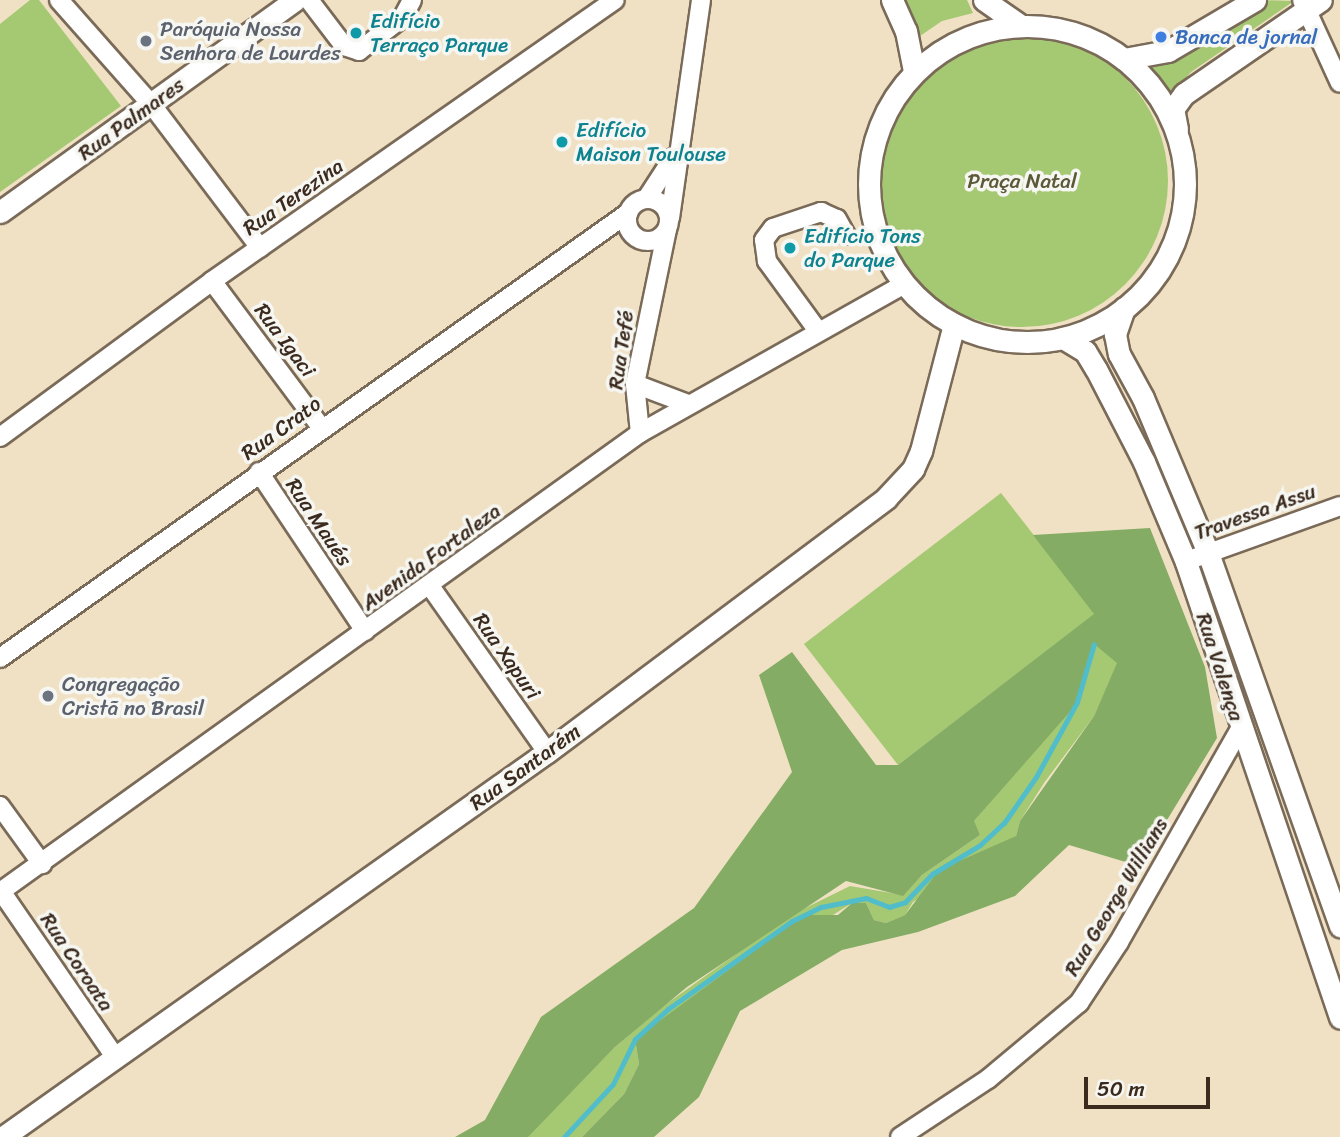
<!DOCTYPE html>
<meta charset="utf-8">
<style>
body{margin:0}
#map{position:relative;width:1340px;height:1137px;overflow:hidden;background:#f0e1c4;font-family:Sriracha,sans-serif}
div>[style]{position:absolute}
.green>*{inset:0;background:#a5c872}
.round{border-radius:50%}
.forest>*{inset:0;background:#84ac64}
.stream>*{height:5px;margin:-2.5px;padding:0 2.5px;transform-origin:2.5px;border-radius:2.5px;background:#51bdca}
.roads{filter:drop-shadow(2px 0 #7a6a58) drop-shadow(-2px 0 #7a6a58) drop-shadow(0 2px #7a6a58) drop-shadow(0 -2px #7a6a58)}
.minor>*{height:18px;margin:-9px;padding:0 9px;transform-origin:9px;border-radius:9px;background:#fff}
.minor>.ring{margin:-9px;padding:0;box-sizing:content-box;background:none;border:18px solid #fff;border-radius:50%}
.tertiary>*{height:21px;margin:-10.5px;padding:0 10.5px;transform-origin:10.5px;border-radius:10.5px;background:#fff}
.tertiary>.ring{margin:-10.5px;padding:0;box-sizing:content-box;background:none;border:21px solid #fff;border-radius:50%}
.dots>*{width:19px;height:19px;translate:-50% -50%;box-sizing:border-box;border:4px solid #f6f6f2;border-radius:50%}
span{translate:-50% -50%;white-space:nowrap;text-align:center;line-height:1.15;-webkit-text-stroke:7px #f6f6f2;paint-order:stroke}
.culture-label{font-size:21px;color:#0d838f}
.left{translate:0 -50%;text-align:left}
.worship-label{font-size:21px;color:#5b616d}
.shop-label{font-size:21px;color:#366cbe}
.street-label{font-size:21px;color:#3b2a1e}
.park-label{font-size:21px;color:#5b5937}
.scale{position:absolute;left:1084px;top:1077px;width:126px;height:32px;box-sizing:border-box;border:4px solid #3b2a1e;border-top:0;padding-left:9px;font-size:21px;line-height:24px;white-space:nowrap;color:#3b2a1e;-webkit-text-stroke:5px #f6f6f2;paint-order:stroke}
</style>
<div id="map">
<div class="green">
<div style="clip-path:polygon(30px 0,39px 0,121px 106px,0 192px,0 24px)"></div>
<div style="clip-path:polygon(903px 0,967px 0,973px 13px,942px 21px,920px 36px)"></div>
<div style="clip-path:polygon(1258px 0,1294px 1px,1191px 72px,1165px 101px,1140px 65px)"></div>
<div class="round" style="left:876px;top:35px;width:292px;height:292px"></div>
<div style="clip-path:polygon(1001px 493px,1095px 614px,898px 765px,804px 644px)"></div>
<div style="clip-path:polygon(1094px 644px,1118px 662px,1094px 716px,1044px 783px,1020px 821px,1016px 836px,913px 902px,905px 915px,886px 923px,874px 920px,866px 903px,852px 903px,635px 1039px,639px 1064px,624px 1094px,582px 1137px,527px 1137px,615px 1047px,662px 1007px,791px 915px,850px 886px,903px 895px,922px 875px,980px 835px,973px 822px,1077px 702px)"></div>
</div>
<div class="forest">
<div style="clip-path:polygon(1150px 528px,1205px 667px,1217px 738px,1139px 866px,1069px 845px,1015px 896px,918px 932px,842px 950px,740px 1011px,699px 1097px,654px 1137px,582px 1137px,624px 1094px,639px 1064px,635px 1039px,803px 915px,838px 915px,852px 903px,866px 903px,874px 920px,886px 923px,905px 915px,939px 870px,1016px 836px,1020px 821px,1094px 716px,1117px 663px,1094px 644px,1075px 706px,974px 821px,980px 835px,922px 875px,903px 896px,846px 881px,687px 987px,615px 1047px,528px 1137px,455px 1137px,485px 1120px,541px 1017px,694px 908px,792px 772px,759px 675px,792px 652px,876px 765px,898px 765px,1094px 614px,1033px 535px)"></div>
</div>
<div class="stream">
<div style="left:564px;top:1137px;width:72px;rotate:-47.2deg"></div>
<div style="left:613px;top:1084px;width:50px;rotate:-63.9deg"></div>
<div style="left:635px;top:1039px;width:45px;rotate:-42.3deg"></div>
<div style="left:668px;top:1009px;width:152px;rotate:-35.4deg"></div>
<div style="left:792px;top:921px;width:32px;rotate:-26deg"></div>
<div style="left:821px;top:907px;width:46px;rotate:-11.3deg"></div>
<div style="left:866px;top:898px;width:25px;rotate:21deg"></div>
<div style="left:889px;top:907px;width:17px;rotate:-17deg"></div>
<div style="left:905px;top:902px;width:39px;rotate:-46deg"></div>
<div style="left:932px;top:874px;width:56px;rotate:-31.1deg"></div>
<div style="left:980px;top:845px;width:33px;rotate:-43deg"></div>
<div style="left:1004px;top:823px;width:56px;rotate:-55.2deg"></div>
<div style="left:1036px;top:777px;width:85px;rotate:-61.3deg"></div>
<div style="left:1077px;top:702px;width:60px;rotate:-73.7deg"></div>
</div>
<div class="roads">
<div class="minor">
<div style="left:59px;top:0;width:140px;rotate:48.5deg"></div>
<div style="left:152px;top:105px;width:179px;rotate:52.9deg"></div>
<div style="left:309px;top:0;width:58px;rotate:52.7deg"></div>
<div style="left:344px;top:46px;width:16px;rotate:18deg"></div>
<div style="left:359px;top:51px;width:56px;rotate:-37.7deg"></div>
<div style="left:403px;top:17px;width:19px;rotate:-62deg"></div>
<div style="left:1302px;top:0;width:91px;rotate:65.4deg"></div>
<div style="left:647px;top:198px;width:48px;rotate:-57deg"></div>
<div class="ring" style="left:627px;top:199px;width:24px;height:24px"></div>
<div style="left:670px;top:218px;width:220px;rotate:-81.9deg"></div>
<div style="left:212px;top:281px;width:182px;rotate:53.3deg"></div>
<div style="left:818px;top:331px;width:87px;rotate:-126.1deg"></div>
<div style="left:767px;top:261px;width:21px;rotate:-98deg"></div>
<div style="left:764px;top:240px;width:15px;rotate:-53deg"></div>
<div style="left:773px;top:228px;width:51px;rotate:-18.4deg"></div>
<div style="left:821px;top:212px;width:17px;rotate:24deg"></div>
<div style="left:837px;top:219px;width:18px;rotate:61deg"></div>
<div style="left:635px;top:384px;width:57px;rotate:20.7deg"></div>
<div style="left:640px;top:433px;width:49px;rotate:-95.8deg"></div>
<div style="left:635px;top:384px;width:157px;rotate:-78.3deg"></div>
<div style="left:0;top:437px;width:263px;rotate:-36.3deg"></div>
<div style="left:212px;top:281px;width:491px;rotate:-34.9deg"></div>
<div style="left:259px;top:472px;width:191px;rotate:56.3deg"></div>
<div style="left:1195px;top:558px;width:154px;rotate:-19.7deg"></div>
<div style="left:430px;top:586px;width:203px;rotate:54.8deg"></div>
<div style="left:0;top:658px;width:770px;rotate:-35.32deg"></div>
<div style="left:0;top:806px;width:72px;rotate:54.1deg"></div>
<div style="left:1px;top:891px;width:201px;rotate:55.5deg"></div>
<div style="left:0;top:892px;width:788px;rotate:-35.65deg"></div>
<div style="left:640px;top:433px;width:303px;rotate:-29.4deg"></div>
<div style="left:900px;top:1137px;width:105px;rotate:-33.4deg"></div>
<div style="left:988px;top:1079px;width:119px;rotate:-39.9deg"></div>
<div style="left:1079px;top:1003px;width:73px;rotate:-56.7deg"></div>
<div style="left:1119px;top:942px;width:245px;rotate:-60.4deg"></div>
</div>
<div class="tertiary">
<div style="left:892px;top:0;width:34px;rotate:66deg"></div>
<div style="left:906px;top:31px;width:41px;rotate:78.7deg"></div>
<div style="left:984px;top:0;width:44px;rotate:34.8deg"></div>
<div class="ring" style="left:869px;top:26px;width:295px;height:295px"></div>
<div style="left:1124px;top:59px;width:45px;rotate:-10.3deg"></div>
<div style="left:1168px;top:51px;width:101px;rotate:-30.4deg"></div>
<div style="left:1177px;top:129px;width:20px;rotate:-101deg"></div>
<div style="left:1173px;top:109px;width:19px;rotate:-54deg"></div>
<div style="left:1184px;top:94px;width:166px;rotate:-34.5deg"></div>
<div style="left:0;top:212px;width:363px;rotate:-35.7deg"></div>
<div style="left:1124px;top:308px;width:28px;rotate:109deg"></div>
<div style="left:1115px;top:334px;width:20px;rotate:79deg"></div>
<div style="left:1119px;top:354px;width:50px;rotate:61.4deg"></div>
<div style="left:1143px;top:398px;width:168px;rotate:67.2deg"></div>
<div style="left:1208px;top:553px;width:396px;rotate:70.5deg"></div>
<div style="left:1063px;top:338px;width:26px;rotate:31deg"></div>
<div style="left:1085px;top:351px;width:21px;rotate:59deg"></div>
<div style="left:1096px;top:369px;width:105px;rotate:62.7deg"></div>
<div style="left:1144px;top:462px;width:108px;rotate:67.2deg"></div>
<div style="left:1186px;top:562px;width:481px;rotate:71.3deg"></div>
<div style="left:3px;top:1137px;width:666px;rotate:-35.29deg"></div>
<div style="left:547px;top:752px;width:424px;rotate:-36.8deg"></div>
<div style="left:886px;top:498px;width:40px;rotate:-47deg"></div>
<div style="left:913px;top:469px;width:20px;rotate:-66deg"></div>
<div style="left:921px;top:451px;width:131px;rotate:-75.4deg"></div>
</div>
</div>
<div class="dots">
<div style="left:356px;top:33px;background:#0f9aa8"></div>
<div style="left:1161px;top:37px;background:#3f7fe0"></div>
<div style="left:146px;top:41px;background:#6b7280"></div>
<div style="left:562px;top:142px;background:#0f9aa8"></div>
<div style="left:790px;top:248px;background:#0f9aa8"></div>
<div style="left:48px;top:696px;background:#6b7280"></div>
</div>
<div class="culture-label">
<span class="left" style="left:370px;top:33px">Edifício<br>Terraço Parque</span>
<span class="left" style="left:576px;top:142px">Edifício<br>Maison Toulouse</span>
<span class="left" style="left:804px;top:248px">Edifício Tons<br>do Parque</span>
</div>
<div class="worship-label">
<span class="left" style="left:160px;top:41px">Paróquia Nossa<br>Senhora de Lourdes</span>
<span class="left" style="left:62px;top:696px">Congregação<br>Cristã no Brasil</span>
</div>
<div class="shop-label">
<span class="left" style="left:1175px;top:37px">Banca de jornal</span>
</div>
<div class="street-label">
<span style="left:131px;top:119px;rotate:-36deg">Rua Palmares</span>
<span style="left:293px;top:197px;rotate:-35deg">Rua Terezina</span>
<span style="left:285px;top:340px;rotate:53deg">Rua Igaci</span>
<span style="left:621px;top:350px;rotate:-82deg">Rua Tefé</span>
<span style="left:281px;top:428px;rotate:-36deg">Rua Crato</span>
<span style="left:1255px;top:512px;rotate:-20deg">Travessa Assu</span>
<span style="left:319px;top:522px;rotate:56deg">Rua Maués</span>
<span style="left:431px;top:557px;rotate:-36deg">Avenida Fortaleza</span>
<span style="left:507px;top:656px;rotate:55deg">Rua Xapuri</span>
<span style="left:1220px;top:667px;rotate:72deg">Rua Valença</span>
<span style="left:525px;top:767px;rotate:-36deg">Rua Santarém</span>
<span style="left:1116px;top:897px;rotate:-59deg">Rua George Willians</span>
<span style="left:77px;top:962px;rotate:56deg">Rua Coroata</span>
</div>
<div class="park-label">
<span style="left:1022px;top:181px">Praça Natal</span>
</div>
<div class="scale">50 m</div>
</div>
